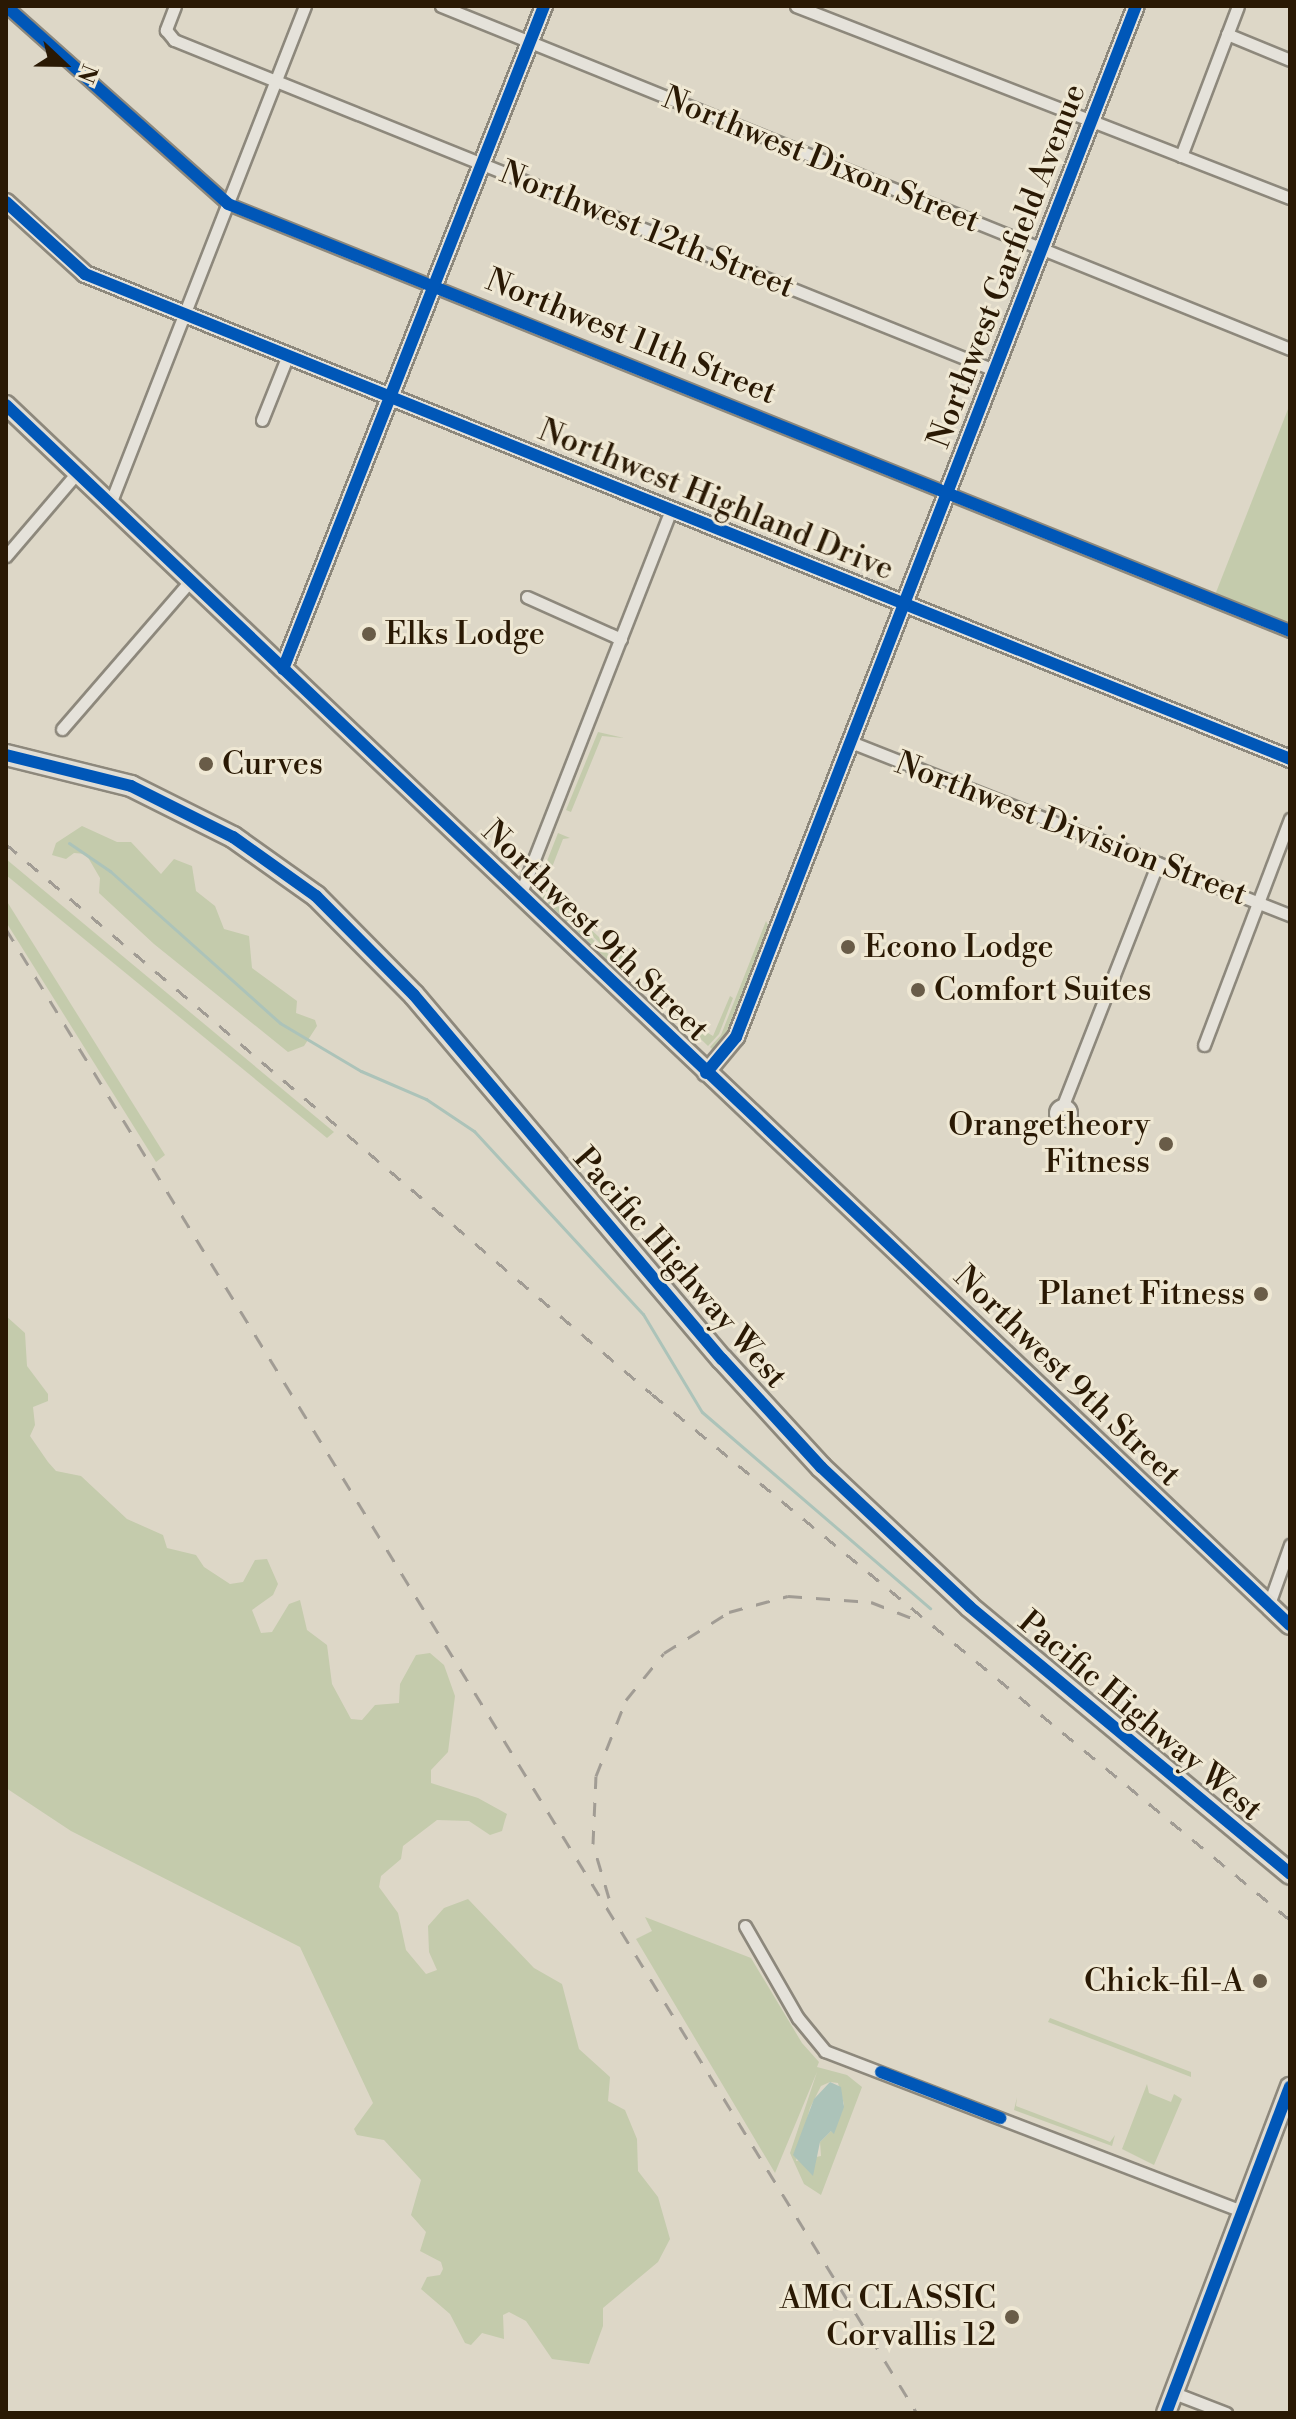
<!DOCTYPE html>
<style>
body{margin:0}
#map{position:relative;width:1296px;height:2419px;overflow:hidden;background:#ddd7c7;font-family:"Libre Bodoni",serif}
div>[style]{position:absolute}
.green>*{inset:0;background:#c4cbac}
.water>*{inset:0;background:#acc3b9}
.stream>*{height:3px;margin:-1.5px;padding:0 1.5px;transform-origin:1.5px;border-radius:1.5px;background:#acc3b9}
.roads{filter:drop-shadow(2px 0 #8d887c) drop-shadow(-2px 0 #8d887c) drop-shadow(0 2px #8d887c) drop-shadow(0 -2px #8d887c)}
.street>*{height:11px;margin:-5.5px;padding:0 5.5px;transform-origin:5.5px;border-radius:5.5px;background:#e5e2da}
.street>.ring{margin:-5.5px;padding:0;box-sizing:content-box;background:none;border:11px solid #e5e2da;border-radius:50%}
.secondary>*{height:16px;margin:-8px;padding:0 8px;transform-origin:8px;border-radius:8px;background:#e5e2da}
.primary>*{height:18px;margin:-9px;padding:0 9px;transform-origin:9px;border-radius:9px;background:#e0ddd4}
.highway>*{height:20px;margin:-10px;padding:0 10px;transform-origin:10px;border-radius:10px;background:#e0ddd4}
.rail>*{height:3px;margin-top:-1.5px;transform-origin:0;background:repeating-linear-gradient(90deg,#a19c94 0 14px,transparent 0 28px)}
.cycleway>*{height:12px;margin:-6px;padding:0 6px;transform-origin:6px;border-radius:6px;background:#0057b8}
.dots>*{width:22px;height:22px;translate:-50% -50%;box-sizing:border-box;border:4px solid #efe8d4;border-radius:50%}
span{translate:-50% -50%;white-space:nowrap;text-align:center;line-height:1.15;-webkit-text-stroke:6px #efe8d4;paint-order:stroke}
.street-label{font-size:32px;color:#2a1904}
.poi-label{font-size:32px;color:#2a1904}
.left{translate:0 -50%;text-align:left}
.right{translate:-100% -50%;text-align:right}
.frame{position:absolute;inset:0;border:8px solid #2a1904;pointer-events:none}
.north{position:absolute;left:24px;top:24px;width:80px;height:80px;-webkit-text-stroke:6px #efe8d4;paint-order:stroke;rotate:112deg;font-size:22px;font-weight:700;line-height:32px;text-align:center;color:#2a1904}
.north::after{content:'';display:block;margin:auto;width:28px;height:36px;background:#2a1904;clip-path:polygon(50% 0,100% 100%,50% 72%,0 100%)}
</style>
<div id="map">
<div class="green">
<div style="clip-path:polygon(1290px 404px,1290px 625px,1215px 595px)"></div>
<div style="clip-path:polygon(598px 732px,624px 738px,602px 736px,571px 812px,566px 810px)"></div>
<div style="clip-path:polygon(82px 826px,117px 842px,131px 842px,161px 874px,174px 859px,192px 866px,196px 891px,215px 906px,224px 929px,249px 936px,252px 968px,297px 1001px,296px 1013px,315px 1020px,317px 1026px,304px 1046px,288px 1052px,154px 944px,99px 893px,100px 878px,86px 854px,74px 853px,66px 859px,52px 855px,56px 843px)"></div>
<div style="clip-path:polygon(558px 833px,570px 838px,563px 839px,547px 880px,553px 885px,549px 890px,570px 910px,575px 905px,572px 912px,600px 938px,606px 934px,603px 940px,627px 952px,640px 948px,626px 968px,538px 884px)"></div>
<div style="clip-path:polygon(6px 859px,334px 1132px,327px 1138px,6px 875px)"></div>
<div style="clip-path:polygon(535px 884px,624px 969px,616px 968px,537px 893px)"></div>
<div style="clip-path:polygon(6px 900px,165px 1155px,156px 1162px,6px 922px)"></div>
<div style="clip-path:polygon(766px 921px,769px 927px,726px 1037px,714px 1051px,710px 1047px,721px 1035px)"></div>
<div style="clip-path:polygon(730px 996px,733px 998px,719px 1034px,708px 1046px,673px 1012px,713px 1036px)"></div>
<div style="clip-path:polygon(6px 1316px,25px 1333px,27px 1366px,48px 1394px,48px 1401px,33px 1407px,35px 1425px,30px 1436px,48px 1462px,56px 1471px,81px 1476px,127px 1519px,163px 1535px,167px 1548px,196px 1555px,204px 1567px,230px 1584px,243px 1582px,255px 1560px,267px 1559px,278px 1584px,273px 1595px,252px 1610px,261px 1633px,272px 1632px,289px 1604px,300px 1600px,307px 1630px,327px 1645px,332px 1684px,351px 1719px,362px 1720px,375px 1705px,399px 1703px,400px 1684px,416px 1655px,430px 1653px,444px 1665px,455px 1696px,448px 1752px,431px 1770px,431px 1783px,478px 1798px,507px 1814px,505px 1820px,502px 1831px,490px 1835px,469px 1821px,437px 1820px,403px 1846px,401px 1859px,381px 1876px,379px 1887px,398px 1913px,406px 1950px,426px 1974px,437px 1970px,429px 1952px,428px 1926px,444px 1908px,468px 1899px,534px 1968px,562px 1984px,579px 2049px,610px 2077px,608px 2101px,625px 2110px,637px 2139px,638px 2171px,658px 2197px,670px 2239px,658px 2262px,603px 2308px,603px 2326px,589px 2364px,552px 2359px,526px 2321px,509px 2312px,503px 2315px,504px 2339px,482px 2333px,471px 2345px,465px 2343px,450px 2314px,421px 2289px,427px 2277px,440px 2275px,443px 2269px,441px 2262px,420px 2251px,426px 2232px,411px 2215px,421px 2180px,384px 2140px,357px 2135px,354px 2129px,373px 2103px,300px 1947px,71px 1831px,6px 1788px)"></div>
<div style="clip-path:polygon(evenodd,645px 1917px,751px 1958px,802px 2043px,819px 2062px,817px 2067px,847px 2075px,862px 2087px,821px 2195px,804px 2184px,790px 2153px,817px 2072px,775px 2173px,636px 1939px,652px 1931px,645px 1917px,830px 2082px,838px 2083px,844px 2104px,836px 2126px,820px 2142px,821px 2156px,796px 2161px,810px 2108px,821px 2086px,830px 2082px)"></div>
<div style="clip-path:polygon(1050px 2018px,1191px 2072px,1191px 2077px,1048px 2022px)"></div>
<div style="clip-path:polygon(1147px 2084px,1149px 2093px,1171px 2102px,1174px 2094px,1182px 2099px,1154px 2165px,1122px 2149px)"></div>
<div style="clip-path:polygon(1017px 2097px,1016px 2106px,1103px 2139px,1110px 2142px,1115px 2135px,1112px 2146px,1014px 2110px)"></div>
</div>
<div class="water">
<div style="clip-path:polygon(830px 2082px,841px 2087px,844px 2107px,834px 2134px,831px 2131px,820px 2142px,813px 2176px,793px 2155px,814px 2099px)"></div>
</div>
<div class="stream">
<div style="left:69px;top:843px;width:50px;rotate:34.3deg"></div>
<div style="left:110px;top:871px;width:228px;rotate:41.8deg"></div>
<div style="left:280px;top:1023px;width:94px;rotate:30.7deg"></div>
<div style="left:361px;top:1071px;width:71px;rotate:23.3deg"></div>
<div style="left:426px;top:1099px;width:58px;rotate:33.7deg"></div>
<div style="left:474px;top:1131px;width:249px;rotate:47.3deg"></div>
<div style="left:643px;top:1314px;width:114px;rotate:59deg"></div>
<div style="left:702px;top:1412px;width:301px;rotate:40.7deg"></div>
</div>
<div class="roads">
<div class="street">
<div style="left:6px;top:6px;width:297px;rotate:41.7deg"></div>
<div style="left:228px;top:204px;width:1145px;rotate:21.9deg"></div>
<div style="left:175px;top:6px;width:26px;rotate:111deg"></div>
<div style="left:166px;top:30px;width:13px;rotate:51deg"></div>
<div style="left:174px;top:40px;width:884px;rotate:21.92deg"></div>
<div style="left:441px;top:6px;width:916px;rotate:22deg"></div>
<div style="left:796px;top:6px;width:530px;rotate:21.24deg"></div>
<div style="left:1227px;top:34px;width:68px;rotate:22.4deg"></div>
<div style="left:1181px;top:156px;width:160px;rotate:-69.2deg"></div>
<div style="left:262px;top:420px;width:70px;rotate:-68.2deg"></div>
<div style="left:110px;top:504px;width:535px;rotate:-68.62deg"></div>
<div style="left:6px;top:556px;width:109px;rotate:-49.5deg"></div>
<div style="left:527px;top:597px;width:103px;rotate:24.1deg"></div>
<div style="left:62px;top:729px;width:196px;rotate:-49.1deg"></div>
<div style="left:853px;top:743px;width:470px;rotate:21.5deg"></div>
<div style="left:520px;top:895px;width:414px;rotate:-68.6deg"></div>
<div style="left:1204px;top:1045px;width:242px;rotate:-69.2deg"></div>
<div style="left:1063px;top:1105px;width:260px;rotate:-68.6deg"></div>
<div class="ring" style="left:1055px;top:1105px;width:5px;height:5px"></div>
<div style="left:1269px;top:1604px;width:63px;rotate:-70.4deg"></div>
<div style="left:745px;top:1926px;width:106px;rotate:60.1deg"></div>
<div style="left:798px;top:2018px;width:43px;rotate:50.7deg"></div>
<div style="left:825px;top:2051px;width:446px;rotate:21deg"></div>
<div style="left:1174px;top:2393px;width:56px;rotate:21deg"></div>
</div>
<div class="secondary">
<div style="left:6px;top:202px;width:107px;rotate:42.3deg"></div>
<div style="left:85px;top:274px;width:1299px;rotate:21.92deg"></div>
<div style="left:283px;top:669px;width:713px;rotate:-68.51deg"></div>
<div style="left:706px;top:1073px;width:47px;rotate:-50.2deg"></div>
<div style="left:736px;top:1037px;width:1106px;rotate:-68.8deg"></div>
</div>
<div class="primary">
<div style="left:6px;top:405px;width:1771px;rotate:43.54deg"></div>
<div style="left:1166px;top:2413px;width:349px;rotate:-69.2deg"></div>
</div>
<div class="highway">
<div style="left:6px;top:755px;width:129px;rotate:13.9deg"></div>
<div style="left:131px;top:786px;width:114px;rotate:26.6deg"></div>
<div style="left:233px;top:837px;width:102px;rotate:35.4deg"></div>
<div style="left:316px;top:896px;width:139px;rotate:45.3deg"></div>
<div style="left:414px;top:995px;width:477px;rotate:49.8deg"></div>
<div style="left:722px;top:1359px;width:147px;rotate:47.5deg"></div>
<div style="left:821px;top:1467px;width:204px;rotate:43.2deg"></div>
<div style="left:970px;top:1607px;width:417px;rotate:39.8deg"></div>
</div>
</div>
<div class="rail">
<div style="left:6px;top:844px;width:848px;rotate:40.41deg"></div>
<div style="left:652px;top:1394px;width:827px;rotate:39.5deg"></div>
<div style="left:6px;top:929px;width:1741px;rotate:58.46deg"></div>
<div style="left:609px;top:1898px;width:56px;rotate:-106.5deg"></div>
<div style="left:593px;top:1844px;width:68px;rotate:-87.5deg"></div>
<div style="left:596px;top:1776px;width:82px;rotate:-68.5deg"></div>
<div style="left:626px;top:1700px;width:60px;rotate:-51deg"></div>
<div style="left:664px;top:1653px;width:77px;rotate:-32.2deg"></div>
<div style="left:729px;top:1612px;width:61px;rotate:-15.2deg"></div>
<div style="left:788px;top:1596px;width:83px;rotate:4.1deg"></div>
<div style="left:871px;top:1602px;width:55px;rotate:21.4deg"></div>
</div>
<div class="cycleway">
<div style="left:6px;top:6px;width:297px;rotate:41.7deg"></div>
<div style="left:228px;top:204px;width:1145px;rotate:21.9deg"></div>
<div style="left:6px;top:202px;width:107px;rotate:42.3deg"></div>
<div style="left:85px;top:274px;width:1299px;rotate:21.92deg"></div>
<div style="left:6px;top:405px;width:1771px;rotate:43.54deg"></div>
<div style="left:283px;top:669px;width:713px;rotate:-68.51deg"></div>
<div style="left:6px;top:755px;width:129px;rotate:13.9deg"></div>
<div style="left:131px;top:786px;width:114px;rotate:26.6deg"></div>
<div style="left:233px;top:837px;width:102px;rotate:35.4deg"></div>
<div style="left:316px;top:896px;width:139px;rotate:45.3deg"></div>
<div style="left:414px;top:995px;width:477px;rotate:49.8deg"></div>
<div style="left:722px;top:1359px;width:147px;rotate:47.5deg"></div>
<div style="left:821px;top:1467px;width:204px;rotate:43.2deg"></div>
<div style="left:970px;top:1607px;width:417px;rotate:39.8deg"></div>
<div style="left:706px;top:1073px;width:47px;rotate:-50.2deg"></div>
<div style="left:736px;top:1037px;width:1106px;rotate:-68.8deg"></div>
<div style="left:881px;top:2072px;width:128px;rotate:21.1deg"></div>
<div style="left:1166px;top:2413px;width:349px;rotate:-69.2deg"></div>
</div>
<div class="dots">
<div style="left:369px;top:634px;background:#695c48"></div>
<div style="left:206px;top:764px;background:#695c48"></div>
<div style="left:848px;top:947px;background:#695c48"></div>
<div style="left:918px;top:990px;background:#695c48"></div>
<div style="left:1166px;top:1144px;background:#695c48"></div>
<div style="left:1261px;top:1294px;background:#695c48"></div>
<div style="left:1260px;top:1981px;background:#695c48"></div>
<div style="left:1012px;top:2317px;background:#695c48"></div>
</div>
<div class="street-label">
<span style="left:821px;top:160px;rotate:22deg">Northwest Dixon Street</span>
<span style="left:647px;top:230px;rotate:22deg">Northwest 12th Street</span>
<span style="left:1007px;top:266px;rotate:-69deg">Northwest Garfield Avenue</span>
<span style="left:631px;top:337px;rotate:22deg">Northwest 11th Street</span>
<span style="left:716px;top:500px;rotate:22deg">Northwest Highland Drive</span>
<span style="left:1071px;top:829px;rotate:21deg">Northwest Division Street</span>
<span style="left:595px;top:931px;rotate:44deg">Northwest 9th Street</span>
<span style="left:680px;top:1268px;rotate:49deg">Pacific Highway West</span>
<span style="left:1067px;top:1376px;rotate:44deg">Northwest 9th Street</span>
<span style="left:1140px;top:1716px;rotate:40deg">Pacific Highway West</span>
</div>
<div class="poi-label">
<span class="left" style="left:385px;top:634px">Elks Lodge</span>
<span class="left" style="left:222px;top:764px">Curves</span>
<span class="left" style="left:864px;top:947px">Econo Lodge</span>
<span class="left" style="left:934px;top:990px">Comfort Suites</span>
<span class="right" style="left:1150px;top:1144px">Orangetheory<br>Fitness</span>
<span class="right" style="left:1245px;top:1294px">Planet Fitness</span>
<span class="right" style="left:1244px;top:1981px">Chick-fil-A</span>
<span class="right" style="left:996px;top:2317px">AMC CLASSIC<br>Corvallis 12</span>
</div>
<div class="frame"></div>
<div class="north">N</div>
</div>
